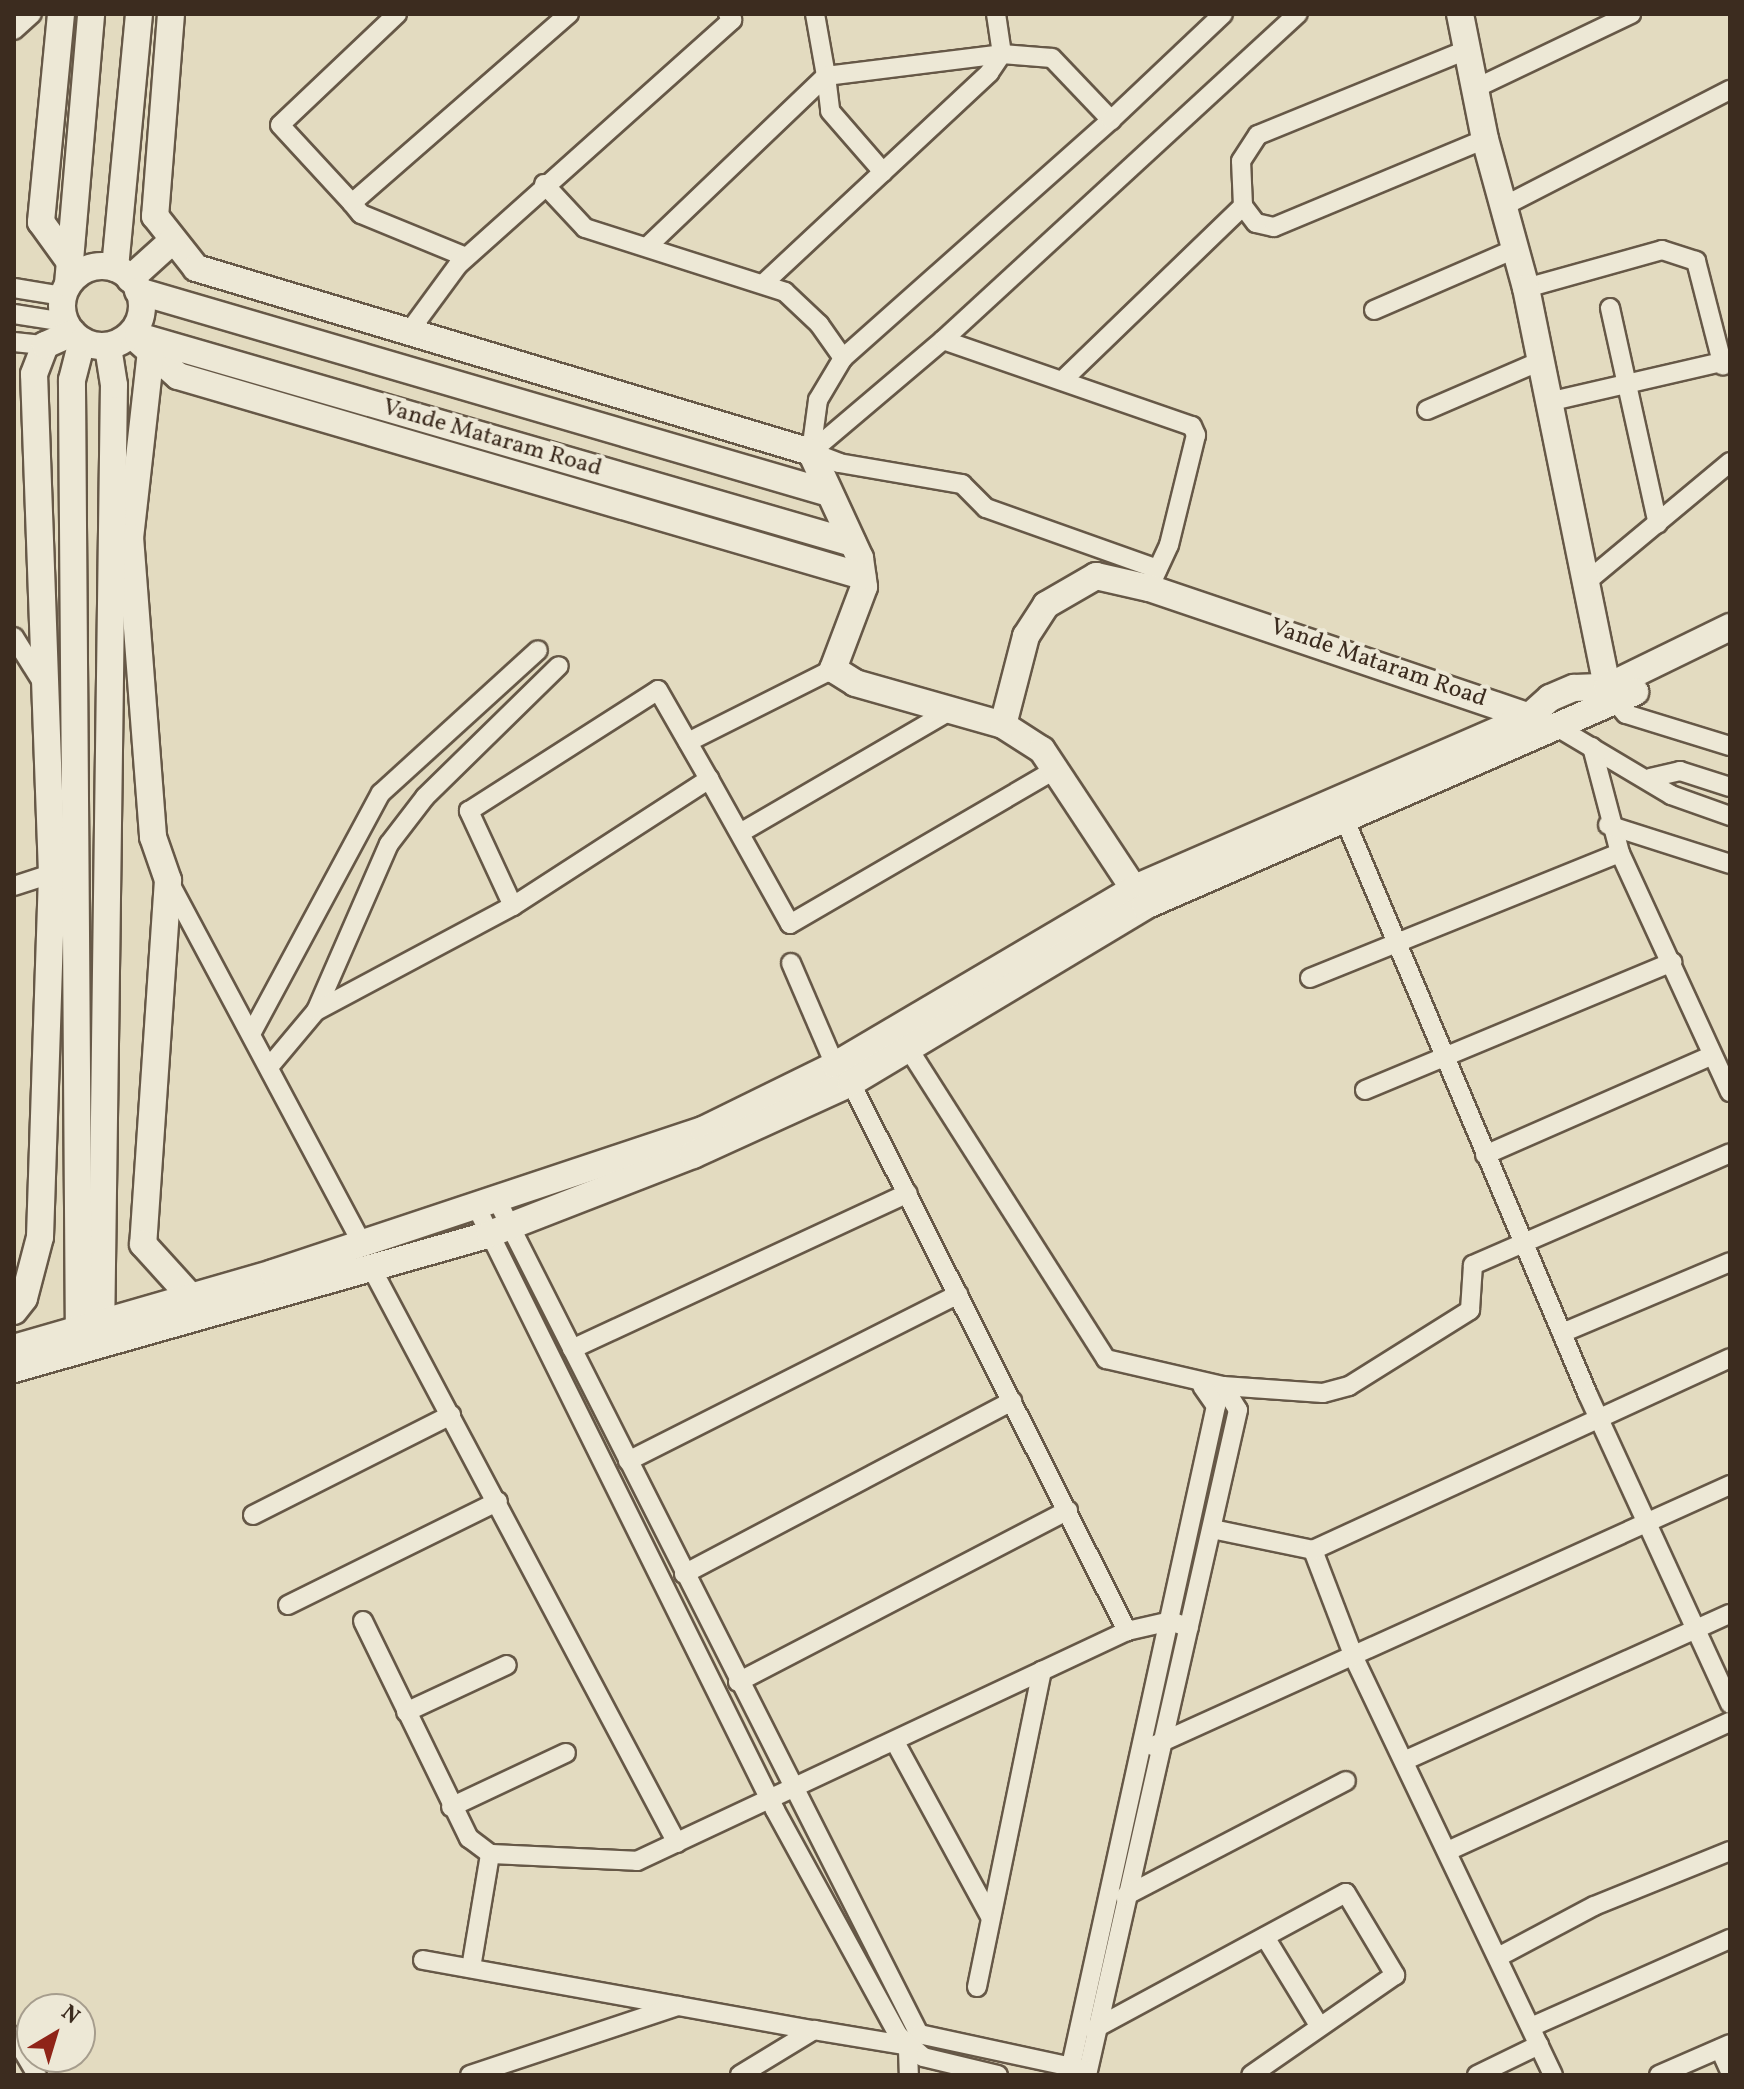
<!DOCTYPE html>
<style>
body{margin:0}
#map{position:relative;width:1744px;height:2089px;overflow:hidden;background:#e3dbc0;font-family:Vollkorn,serif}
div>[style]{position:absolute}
.roads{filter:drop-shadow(2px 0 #665847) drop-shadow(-2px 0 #665847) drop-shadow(0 2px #665847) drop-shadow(0 -2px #665847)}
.street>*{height:18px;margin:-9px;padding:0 9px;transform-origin:9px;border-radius:9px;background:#ede8d6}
.secondary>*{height:26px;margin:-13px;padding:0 13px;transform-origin:13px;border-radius:13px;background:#ede8d6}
.secondary>.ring{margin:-13px;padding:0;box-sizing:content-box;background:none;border:26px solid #ede8d6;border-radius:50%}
span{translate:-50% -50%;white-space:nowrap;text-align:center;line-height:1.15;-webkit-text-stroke:8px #ede8d6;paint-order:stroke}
.street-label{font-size:24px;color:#3c2c1f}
.frame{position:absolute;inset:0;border:16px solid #3c2c1f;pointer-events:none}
.north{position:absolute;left:16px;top:1993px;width:80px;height:80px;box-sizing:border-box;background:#ede8d6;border:2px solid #a69d8d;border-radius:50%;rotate:38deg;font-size:22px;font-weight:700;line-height:32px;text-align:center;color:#3c2c1f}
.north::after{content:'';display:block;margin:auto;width:28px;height:36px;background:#8f2418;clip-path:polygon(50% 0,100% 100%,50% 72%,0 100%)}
</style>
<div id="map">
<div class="roads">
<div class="street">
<div style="left:397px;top:14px;width:161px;rotate:136.5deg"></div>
<div style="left:280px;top:125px;width:106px;rotate:47.3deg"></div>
<div style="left:352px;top:203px;width:288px;rotate:-41.1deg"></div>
<div style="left:815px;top:14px;width:63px;rotate:79.9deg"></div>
<div style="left:826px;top:76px;width:177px;rotate:-7.1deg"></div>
<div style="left:1002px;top:54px;width:50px;rotate:4.6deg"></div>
<div style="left:1052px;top:58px;width:86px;rotate:46.4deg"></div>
<div style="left:1111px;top:120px;width:358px;rotate:138.4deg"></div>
<div style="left:14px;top:30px;width:24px;rotate:-42deg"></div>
<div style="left:826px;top:76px;width:35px;rotate:83deg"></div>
<div style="left:830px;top:111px;width:81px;rotate:49deg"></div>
<div style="left:1476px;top:88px;width:172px;rotate:-25.5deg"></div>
<div style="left:1111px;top:120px;width:154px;rotate:-43.4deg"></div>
<div style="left:544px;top:184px;width:60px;rotate:47deg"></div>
<div style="left:585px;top:228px;width:210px;rotate:17.7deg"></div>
<div style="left:785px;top:292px;width:47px;rotate:43.3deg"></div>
<div style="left:819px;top:324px;width:42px;rotate:54.8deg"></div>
<div style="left:843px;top:358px;width:49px;rotate:120.8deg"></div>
<div style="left:818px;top:400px;width:52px;rotate:97.7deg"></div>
<div style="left:352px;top:203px;width:14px;rotate:51deg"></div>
<div style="left:361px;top:214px;width:113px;rotate:22.3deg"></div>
<div style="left:1506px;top:205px;width:252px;rotate:-27.2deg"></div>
<div style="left:1243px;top:206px;width:45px;rotate:-92.5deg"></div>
<div style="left:1241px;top:161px;width:31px;rotate:-57deg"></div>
<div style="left:1258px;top:135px;width:225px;rotate:-22.2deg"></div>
<div style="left:649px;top:245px;width:245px;rotate:-43.7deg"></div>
<div style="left:764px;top:283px;width:308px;rotate:-43deg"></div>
<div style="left:989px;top:73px;width:23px;rotate:-56deg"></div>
<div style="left:1002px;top:54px;width:40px;rotate:-98.5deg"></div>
<div style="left:14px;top:288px;width:50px;rotate:9.3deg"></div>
<div style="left:1526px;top:288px;width:141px;rotate:-15.6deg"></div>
<div style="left:1662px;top:250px;width:36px;rotate:18deg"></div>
<div style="left:1696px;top:261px;width:108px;rotate:75.6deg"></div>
<div style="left:1610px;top:308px;width:221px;rotate:77.5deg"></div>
<div style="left:1374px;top:310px;width:156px;rotate:-23.4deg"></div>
<div style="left:14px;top:314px;width:52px;rotate:8.9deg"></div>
<div style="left:411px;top:329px;width:79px;rotate:-53.7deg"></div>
<div style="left:458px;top:265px;width:368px;rotate:-41.8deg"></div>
<div style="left:732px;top:20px;width:7px;rotate:-124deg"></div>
<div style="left:943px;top:340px;width:263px;rotate:19.1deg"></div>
<div style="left:1192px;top:426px;width:10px;rotate:66deg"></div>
<div style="left:1196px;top:435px;width:113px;rotate:103.8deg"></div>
<div style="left:1169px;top:545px;width:47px;rotate:114.9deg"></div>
<div style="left:14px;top:342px;width:31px;rotate:6deg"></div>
<div style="left:1065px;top:378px;width:248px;rotate:-44deg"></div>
<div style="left:1243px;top:206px;width:21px;rotate:53deg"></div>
<div style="left:1256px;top:223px;width:18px;rotate:13deg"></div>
<div style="left:1274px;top:227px;width:229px;rotate:-22.6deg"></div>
<div style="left:1548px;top:402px;width:187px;rotate:-13deg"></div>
<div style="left:1427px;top:410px;width:123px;rotate:-23.4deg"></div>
<div style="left:811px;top:452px;width:173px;rotate:-40.3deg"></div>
<div style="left:943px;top:340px;width:482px;rotate:-42.6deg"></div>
<div style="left:811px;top:452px;width:30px;rotate:21deg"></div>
<div style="left:839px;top:463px;width:125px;rotate:9.7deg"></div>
<div style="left:962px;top:484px;width:34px;rotate:45deg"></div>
<div style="left:986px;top:508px;width:182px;rotate:19.6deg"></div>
<div style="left:1585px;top:583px;width:189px;rotate:-39.8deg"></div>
<div style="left:14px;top:637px;width:57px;rotate:58deg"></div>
<div style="left:1609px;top:694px;width:26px;rotate:50deg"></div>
<div style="left:1626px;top:714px;width:109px;rotate:17.1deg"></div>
<div style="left:1557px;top:727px;width:133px;rotate:30.8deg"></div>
<div style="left:1671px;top:795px;width:63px;rotate:19.6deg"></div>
<div style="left:688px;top:742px;width:162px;rotate:-26.7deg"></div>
<div style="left:1592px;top:747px;width:110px;rotate:75.2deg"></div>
<div style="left:1620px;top:853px;width:263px;rotate:65.3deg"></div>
<div style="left:1650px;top:778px;width:31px;rotate:-13deg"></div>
<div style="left:1680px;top:771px;width:52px;rotate:17.7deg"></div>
<div style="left:1345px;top:820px;width:624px;rotate:67.09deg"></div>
<div style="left:1588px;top:1395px;width:340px;rotate:65.3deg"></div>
<div style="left:1608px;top:825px;width:128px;rotate:17.7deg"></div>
<div style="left:740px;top:833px;width:246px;rotate:-30.2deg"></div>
<div style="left:168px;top:880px;width:414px;rotate:61.9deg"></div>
<div style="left:14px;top:886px;width:40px;rotate:-18deg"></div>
<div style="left:513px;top:906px;width:105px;rotate:-114.9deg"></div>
<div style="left:469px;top:811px;width:224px;rotate:-32.6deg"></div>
<div style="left:658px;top:690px;width:103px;rotate:60.2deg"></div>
<div style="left:791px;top:963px;width:111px;rotate:66.7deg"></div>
<div style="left:1310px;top:978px;width:334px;rotate:-22deg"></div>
<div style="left:316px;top:1011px;width:182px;rotate:-66.4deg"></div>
<div style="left:389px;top:844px;width:59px;rotate:-52.5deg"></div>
<div style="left:425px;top:797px;width:187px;rotate:-44.4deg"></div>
<div style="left:251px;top:1034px;width:274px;rotate:-61.7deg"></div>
<div style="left:381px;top:793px;width:212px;rotate:-42.3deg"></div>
<div style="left:908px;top:1048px;width:369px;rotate:57.5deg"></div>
<div style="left:1106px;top:1359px;width:120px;rotate:13deg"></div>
<div style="left:1223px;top:1386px;width:28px;rotate:58deg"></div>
<div style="left:1238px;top:1410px;width:682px;rotate:102.79deg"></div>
<div style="left:269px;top:1067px;width:73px;rotate:-50deg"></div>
<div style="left:316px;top:1011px;width:223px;rotate:-28.1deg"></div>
<div style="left:513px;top:906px;width:234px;rotate:-32.9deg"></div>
<div style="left:709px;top:779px;width:166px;rotate:60.8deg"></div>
<div style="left:790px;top:924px;width:306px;rotate:-30.2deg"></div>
<div style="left:851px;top:1083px;width:614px;rotate:63.27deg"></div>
<div style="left:1365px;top:1090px;width:333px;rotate:-22.6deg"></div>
<div style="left:1485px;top:1155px;width:247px;rotate:-23.7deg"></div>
<div style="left:498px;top:1202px;width:932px;rotate:63.16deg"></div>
<div style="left:919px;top:2034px;width:171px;rotate:12.2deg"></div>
<div style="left:477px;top:1208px;width:672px;rotate:63.66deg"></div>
<div style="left:775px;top:1810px;width:256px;rotate:61.3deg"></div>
<div style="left:898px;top:2035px;width:33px;rotate:41deg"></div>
<div style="left:923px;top:2057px;width:77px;rotate:13.5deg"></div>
<div style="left:372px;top:1269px;width:650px;rotate:62.02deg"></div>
<div style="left:1562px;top:1333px;width:182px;rotate:-22.9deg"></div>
<div style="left:572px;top:1349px;width:370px;rotate:-24.9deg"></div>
<div style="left:1223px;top:1386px;width:100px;rotate:4deg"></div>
<div style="left:1323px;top:1393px;width:27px;rotate:-15deg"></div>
<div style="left:1349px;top:1386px;width:143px;rotate:-32.1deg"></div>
<div style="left:1470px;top:1310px;width:45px;rotate:-86.2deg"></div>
<div style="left:1473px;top:1265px;width:280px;rotate:-23.5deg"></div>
<div style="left:628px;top:1461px;width:370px;rotate:-26.8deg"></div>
<div style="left:253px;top:1515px;width:222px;rotate:-26.8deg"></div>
<div style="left:1212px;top:1529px;width:103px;rotate:11.7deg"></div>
<div style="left:684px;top:1574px;width:371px;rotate:-27.8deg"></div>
<div style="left:288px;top:1605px;width:234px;rotate:-26.3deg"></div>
<div style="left:363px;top:1621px;width:242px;rotate:64deg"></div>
<div style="left:469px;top:1838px;width:26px;rotate:37deg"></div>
<div style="left:490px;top:1854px;width:147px;rotate:2.7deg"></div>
<div style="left:637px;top:1861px;width:541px;rotate:-25.14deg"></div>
<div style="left:1127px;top:1631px;width:45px;rotate:-12.8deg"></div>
<div style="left:1171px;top:1621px;width:19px;rotate:21deg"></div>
<div style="left:738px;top:1682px;width:372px;rotate:-27.5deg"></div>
<div style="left:406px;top:1712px;width:111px;rotate:-25deg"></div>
<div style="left:895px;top:1742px;width:198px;rotate:61.4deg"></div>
<div style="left:1153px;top:1746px;width:633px;rotate:-24.34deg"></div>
<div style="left:1406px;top:1760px;width:355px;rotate:-24.3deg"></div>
<div style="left:451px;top:1807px;width:127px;rotate:-25.2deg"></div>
<div style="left:1450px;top:1850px;width:308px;rotate:-24.6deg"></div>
<div style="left:1125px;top:1896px;width:249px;rotate:-27.5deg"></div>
<div style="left:1265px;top:1937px;width:105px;rotate:58.6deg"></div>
<div style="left:1500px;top:1956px;width:106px;rotate:-28deg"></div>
<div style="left:1594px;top:1906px;width:147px;rotate:-22deg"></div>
<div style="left:423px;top:1960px;width:397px;rotate:10.2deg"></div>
<div style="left:471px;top:1968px;width:116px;rotate:-80.5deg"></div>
<div style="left:977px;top:1987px;width:323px;rotate:-78.4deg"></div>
<div style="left:1531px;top:2027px;width:218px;rotate:-23.9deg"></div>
<div style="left:1094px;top:2029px;width:286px;rotate:-28.4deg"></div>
<div style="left:1346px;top:1893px;width:96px;rotate:59.1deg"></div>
<div style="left:1395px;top:1975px;width:175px;rotate:145.2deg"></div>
<div style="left:14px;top:2036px;width:45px;rotate:59.5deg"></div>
<div style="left:1720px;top:2049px;width:24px;rotate:66deg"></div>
<div style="left:908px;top:2050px;width:25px;rotate:88deg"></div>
<div style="left:470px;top:2075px;width:219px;rotate:-18.4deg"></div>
<div style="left:740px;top:2075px;width:87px;rotate:-31.3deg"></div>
<div style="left:814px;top:2030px;width:98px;rotate:9.4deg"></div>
<div style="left:1069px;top:2075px;width:685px;rotate:-77.61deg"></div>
<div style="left:1216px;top:1406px;width:24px;rotate:-125deg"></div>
<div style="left:1477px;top:2075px;width:69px;rotate:-25.8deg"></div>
<div style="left:1553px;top:2075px;width:463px;rotate:-115.5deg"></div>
<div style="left:1354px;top:1657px;width:115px;rotate:-111deg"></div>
<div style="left:1313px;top:1550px;width:459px;rotate:-24.7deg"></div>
<div style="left:1659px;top:2075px;width:77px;rotate:-23.6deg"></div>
</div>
<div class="secondary">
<div style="left:61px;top:14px;width:209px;rotate:95.5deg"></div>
<div style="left:41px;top:222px;width:49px;rotate:54.1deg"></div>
<div style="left:171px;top:14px;width:203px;rotate:94.5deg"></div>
<div style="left:155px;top:216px;width:66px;rotate:51.7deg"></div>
<div style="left:196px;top:268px;width:642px;rotate:16.66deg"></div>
<div style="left:811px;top:452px;width:117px;rotate:65.2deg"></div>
<div style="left:860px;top:558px;width:29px;rotate:82deg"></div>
<div style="left:864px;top:587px;width:88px;rotate:110.7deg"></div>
<div style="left:833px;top:669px;width:26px;rotate:32deg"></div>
<div style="left:855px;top:683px;width:154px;rotate:15.8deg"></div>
<div style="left:1003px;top:725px;width:46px;rotate:32.7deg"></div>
<div style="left:1042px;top:750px;width:181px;rotate:56.5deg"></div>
<div style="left:1460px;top:14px;width:127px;rotate:78.7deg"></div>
<div style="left:1485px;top:139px;width:155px;rotate:74.6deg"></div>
<div style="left:1526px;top:288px;width:407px;rotate:78.5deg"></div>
<div class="ring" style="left:62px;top:266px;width:54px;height:54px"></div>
<div style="left:115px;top:268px;width:255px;rotate:-84.6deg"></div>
<div style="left:130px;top:279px;width:58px;rotate:-42.2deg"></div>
<div style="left:68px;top:284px;width:271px;rotate:-85.1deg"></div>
<div style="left:138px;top:291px;width:720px;rotate:16.3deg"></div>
<div style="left:131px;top:334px;width:63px;rotate:41.8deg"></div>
<div style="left:178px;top:376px;width:713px;rotate:16.3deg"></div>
<div style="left:138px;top:336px;width:744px;rotate:16.15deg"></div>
<div style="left:151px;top:351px;width:187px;rotate:96.4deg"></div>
<div style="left:130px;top:537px;width:301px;rotate:85.6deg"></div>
<div style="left:153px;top:837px;width:46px;rotate:70.8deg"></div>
<div style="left:168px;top:880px;width:365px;rotate:93.9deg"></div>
<div style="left:143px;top:1244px;width:72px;rotate:47.8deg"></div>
<div style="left:1003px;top:725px;width:92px;rotate:-75.5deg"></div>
<div style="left:1026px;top:636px;width:37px;rotate:-57deg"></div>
<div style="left:1046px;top:605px;width:58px;rotate:-30.1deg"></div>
<div style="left:1096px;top:576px;width:54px;rotate:12.8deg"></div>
<div style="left:1149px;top:588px;width:410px;rotate:18.7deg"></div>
<div style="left:14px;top:1311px;width:16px;rotate:-52deg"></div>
<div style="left:24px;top:1298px;width:63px;rotate:-75.3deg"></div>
<div style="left:40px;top:1237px;width:363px;rotate:-88.1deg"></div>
<div style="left:52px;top:874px;width:500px;rotate:-92.06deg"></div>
<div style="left:34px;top:374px;width:31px;rotate:-69deg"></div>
<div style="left:45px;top:345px;width:30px;rotate:-24deg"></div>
<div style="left:101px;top:1338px;width:953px;rotate:-89.22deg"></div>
<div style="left:114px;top:385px;width:39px;rotate:-99deg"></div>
<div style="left:79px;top:1343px;width:963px;rotate:-90.42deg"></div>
<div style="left:72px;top:380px;width:40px;rotate:-75.6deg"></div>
<div style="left:14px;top:1348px;width:270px;rotate:-16.1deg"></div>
<div style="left:273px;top:1273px;width:453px;rotate:-18.4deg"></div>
<div style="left:703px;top:1130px;width:147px;rotate:-26.2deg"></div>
<div style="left:835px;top:1065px;width:348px;rotate:-30.5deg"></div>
<div style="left:1135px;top:888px;width:431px;rotate:-23.5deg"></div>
<div style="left:1530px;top:716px;width:27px;rotate:-42deg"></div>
<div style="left:1550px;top:698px;width:26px;rotate:-23deg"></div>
<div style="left:1574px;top:688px;width:33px;rotate:-2deg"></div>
<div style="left:1607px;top:687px;width:137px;rotate:-26deg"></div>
<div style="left:14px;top:1369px;width:495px;rotate:-15.8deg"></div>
<div style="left:490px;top:1234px;width:218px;rotate:-21.3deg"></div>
<div style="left:693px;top:1155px;width:174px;rotate:-24.5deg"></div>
<div style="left:851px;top:1083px;width:343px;rotate:-31deg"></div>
<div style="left:1145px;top:906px;width:535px;rotate:-23.59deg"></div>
</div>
</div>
<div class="street-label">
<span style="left:492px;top:439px;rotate:16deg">Vande Mataram Road</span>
<span style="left:1378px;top:664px;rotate:19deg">Vande Mataram Road</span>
</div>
<div class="frame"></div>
<div class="north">N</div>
</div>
